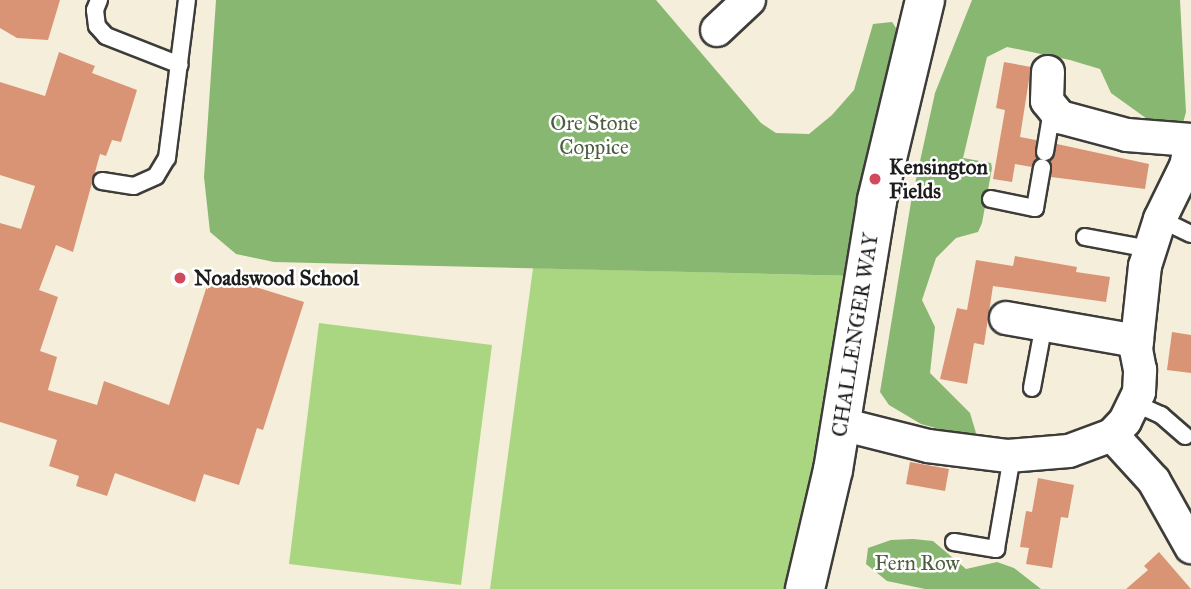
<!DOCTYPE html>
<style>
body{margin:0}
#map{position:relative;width:1191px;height:589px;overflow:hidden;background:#f5eedb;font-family:"IM FELL Great Primer",serif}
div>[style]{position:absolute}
.green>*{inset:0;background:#aad682}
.forest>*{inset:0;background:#87b770}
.building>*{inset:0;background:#d99476}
.roads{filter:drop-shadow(2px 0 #3d3c39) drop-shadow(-2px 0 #3d3c39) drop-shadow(0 2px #3d3c39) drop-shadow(0 -2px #3d3c39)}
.service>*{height:16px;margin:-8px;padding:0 8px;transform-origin:8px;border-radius:8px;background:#fff}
.minor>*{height:32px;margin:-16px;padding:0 16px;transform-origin:16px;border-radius:16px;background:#fff}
.tertiary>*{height:38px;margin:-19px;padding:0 19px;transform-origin:19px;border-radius:19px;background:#fff}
.dots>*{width:19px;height:19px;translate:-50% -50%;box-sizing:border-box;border:4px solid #fff;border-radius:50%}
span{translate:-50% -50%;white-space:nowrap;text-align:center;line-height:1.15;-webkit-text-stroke:5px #fff;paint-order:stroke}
.park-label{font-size:21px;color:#4e5d40}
.poi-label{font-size:21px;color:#1c1c1c;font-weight:700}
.left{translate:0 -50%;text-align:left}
.street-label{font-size:21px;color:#1c1c1c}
</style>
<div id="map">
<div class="green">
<div style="clip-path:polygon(533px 268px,856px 276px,795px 589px,490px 589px)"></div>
<div style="clip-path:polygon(319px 323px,492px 345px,461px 585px,289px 564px)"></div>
</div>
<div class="forest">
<div style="clip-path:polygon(216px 0,656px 0,761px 123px,776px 133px,809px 134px,832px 115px,854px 90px,873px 24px,892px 22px,902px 37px,856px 276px,274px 262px,236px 254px,210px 232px,204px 177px)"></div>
<div style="clip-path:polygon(972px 0,1180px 0,1186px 112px,1183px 123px,1173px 127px,1150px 121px,1111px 93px,1100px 69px,1070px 60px,1007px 47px,987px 57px,963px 158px,991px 163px,992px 168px,982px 223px,978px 232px,956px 238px,936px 258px,922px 300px,935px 327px,930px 373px,970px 413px,976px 433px,954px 433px,921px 424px,889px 405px,880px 392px,911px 202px,935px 93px)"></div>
<div style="clip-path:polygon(913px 539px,933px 541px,966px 569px,997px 562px,1014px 568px,1041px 589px,925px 589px,887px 581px,866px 564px,868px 548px,891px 540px)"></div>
</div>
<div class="building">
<div style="clip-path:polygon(0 0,60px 0,48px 40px,17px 38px,0 28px)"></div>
<div style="clip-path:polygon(59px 52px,95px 66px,92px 73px,137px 90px,121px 142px,112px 140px,106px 156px,100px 154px,73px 252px,56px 245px,39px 290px,58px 297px,40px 351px,57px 357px,48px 390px,97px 405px,104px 381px,169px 405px,211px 273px,304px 302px,263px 430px,257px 428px,239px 485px,204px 474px,195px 502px,115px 473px,107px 496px,76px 486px,79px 476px,49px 466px,57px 440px,0 422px,0 223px,21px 229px,35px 186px,0 175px,0 82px,45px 96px)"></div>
<div style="clip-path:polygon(1004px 62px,1031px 67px,1020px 137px,1036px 140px,1037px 159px,1032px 167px,1015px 164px,1012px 182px,993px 179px,1005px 110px,996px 108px)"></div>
<div style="clip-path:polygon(1057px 144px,1149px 164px,1145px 189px,1051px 177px,1050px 161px)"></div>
<div style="clip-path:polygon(1015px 256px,1077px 267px,1076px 272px,1110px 277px,1106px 302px,993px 286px,984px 345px,974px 343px,967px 384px,940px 379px,957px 308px,967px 310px,976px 260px,1013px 266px)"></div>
<div style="clip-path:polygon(1172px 332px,1191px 335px,1191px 373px,1167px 370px)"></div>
<div style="clip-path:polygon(910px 462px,949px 469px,945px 491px,906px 484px)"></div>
<div style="clip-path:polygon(1038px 478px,1074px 485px,1068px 518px,1061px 517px,1052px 568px,1026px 564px,1029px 548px,1020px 547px,1026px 511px,1032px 512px)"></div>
<div style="clip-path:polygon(1159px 552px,1191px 589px,1126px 589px,1148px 570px,1144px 566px)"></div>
</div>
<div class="roads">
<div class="service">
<div style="left:99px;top:0;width:11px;rotate:112deg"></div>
<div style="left:95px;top:10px;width:16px;rotate:83deg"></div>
<div style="left:97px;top:26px;width:13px;rotate:48deg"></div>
<div style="left:106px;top:36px;width:79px;rotate:21.4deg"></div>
<div style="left:1045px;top:152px;width:43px;rotate:-80.5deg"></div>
<div style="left:102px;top:181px;width:32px;rotate:9deg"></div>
<div style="left:134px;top:186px;width:24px;rotate:-24deg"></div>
<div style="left:156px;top:176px;width:21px;rotate:-59deg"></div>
<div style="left:167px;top:158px;width:159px;rotate:-82.8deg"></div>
<div style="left:991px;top:199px;width:45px;rotate:11.6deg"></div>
<div style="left:1035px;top:208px;width:41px;rotate:-80.1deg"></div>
<div style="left:1160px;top:219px;width:34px;rotate:26deg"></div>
<div style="left:1085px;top:237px;width:65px;rotate:10.6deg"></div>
<div style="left:1032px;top:388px;width:65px;rotate:-79.4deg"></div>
<div style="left:1134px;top:403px;width:30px;rotate:24deg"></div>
<div style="left:1161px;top:415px;width:32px;rotate:41deg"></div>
<div style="left:954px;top:542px;width:43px;rotate:9.5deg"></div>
<div style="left:996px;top:549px;width:94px;rotate:-80.2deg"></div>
</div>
<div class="minor">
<div style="left:717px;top:30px;width:44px;rotate:-43.2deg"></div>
<div style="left:1048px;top:72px;width:29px;rotate:92deg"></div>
<div style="left:1047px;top:101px;width:21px;rotate:51deg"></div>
<div style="left:1060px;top:117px;width:69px;rotate:15deg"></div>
<div style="left:1127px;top:135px;width:64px;rotate:4.5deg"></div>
<div style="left:1006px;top:318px;width:133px;rotate:10deg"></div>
<div style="left:841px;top:424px;width:90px;rotate:14.2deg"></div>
<div style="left:928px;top:446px;width:81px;rotate:7.1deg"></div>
<div style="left:1008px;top:456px;width:61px;rotate:-4.7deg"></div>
<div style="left:1069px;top:451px;width:46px;rotate:-20.4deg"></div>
<div style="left:1112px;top:435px;width:19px;rotate:-47deg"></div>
<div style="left:1125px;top:421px;width:32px;rotate:-64deg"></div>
<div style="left:1139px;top:392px;width:22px;rotate:-87deg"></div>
<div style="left:1140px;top:370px;width:20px;rotate:-101deg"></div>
<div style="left:1136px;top:350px;width:84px;rotate:-83.9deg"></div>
<div style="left:1145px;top:266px;width:49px;rotate:-72.3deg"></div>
<div style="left:1160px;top:219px;width:59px;rotate:-63.9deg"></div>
<div style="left:1186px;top:166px;width:25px;rotate:-78deg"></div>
<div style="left:1112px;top:435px;width:62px;rotate:47.6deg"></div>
<div style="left:1154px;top:481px;width:76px;rotate:60.7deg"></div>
</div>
<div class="tertiary">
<div style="left:805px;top:589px;width:122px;rotate:-76.8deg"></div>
<div style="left:833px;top:470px;width:274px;rotate:-80.7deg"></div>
<div style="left:877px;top:200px;width:206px;rotate:-76.5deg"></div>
</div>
</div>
<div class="dots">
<div style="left:875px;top:179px;background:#d1495b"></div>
<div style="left:180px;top:278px;background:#d1495b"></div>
</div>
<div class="park-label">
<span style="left:594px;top:135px">Ore Stone<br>Coppice</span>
<span style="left:917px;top:563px">Fern Row</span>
</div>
<div class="poi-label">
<span class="left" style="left:889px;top:179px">Kensington<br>Fields</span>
<span class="left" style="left:194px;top:278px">Noadswood School</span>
</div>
<div class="street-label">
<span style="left:855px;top:335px;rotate:-81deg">CHALLENGER WAY</span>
</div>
</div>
